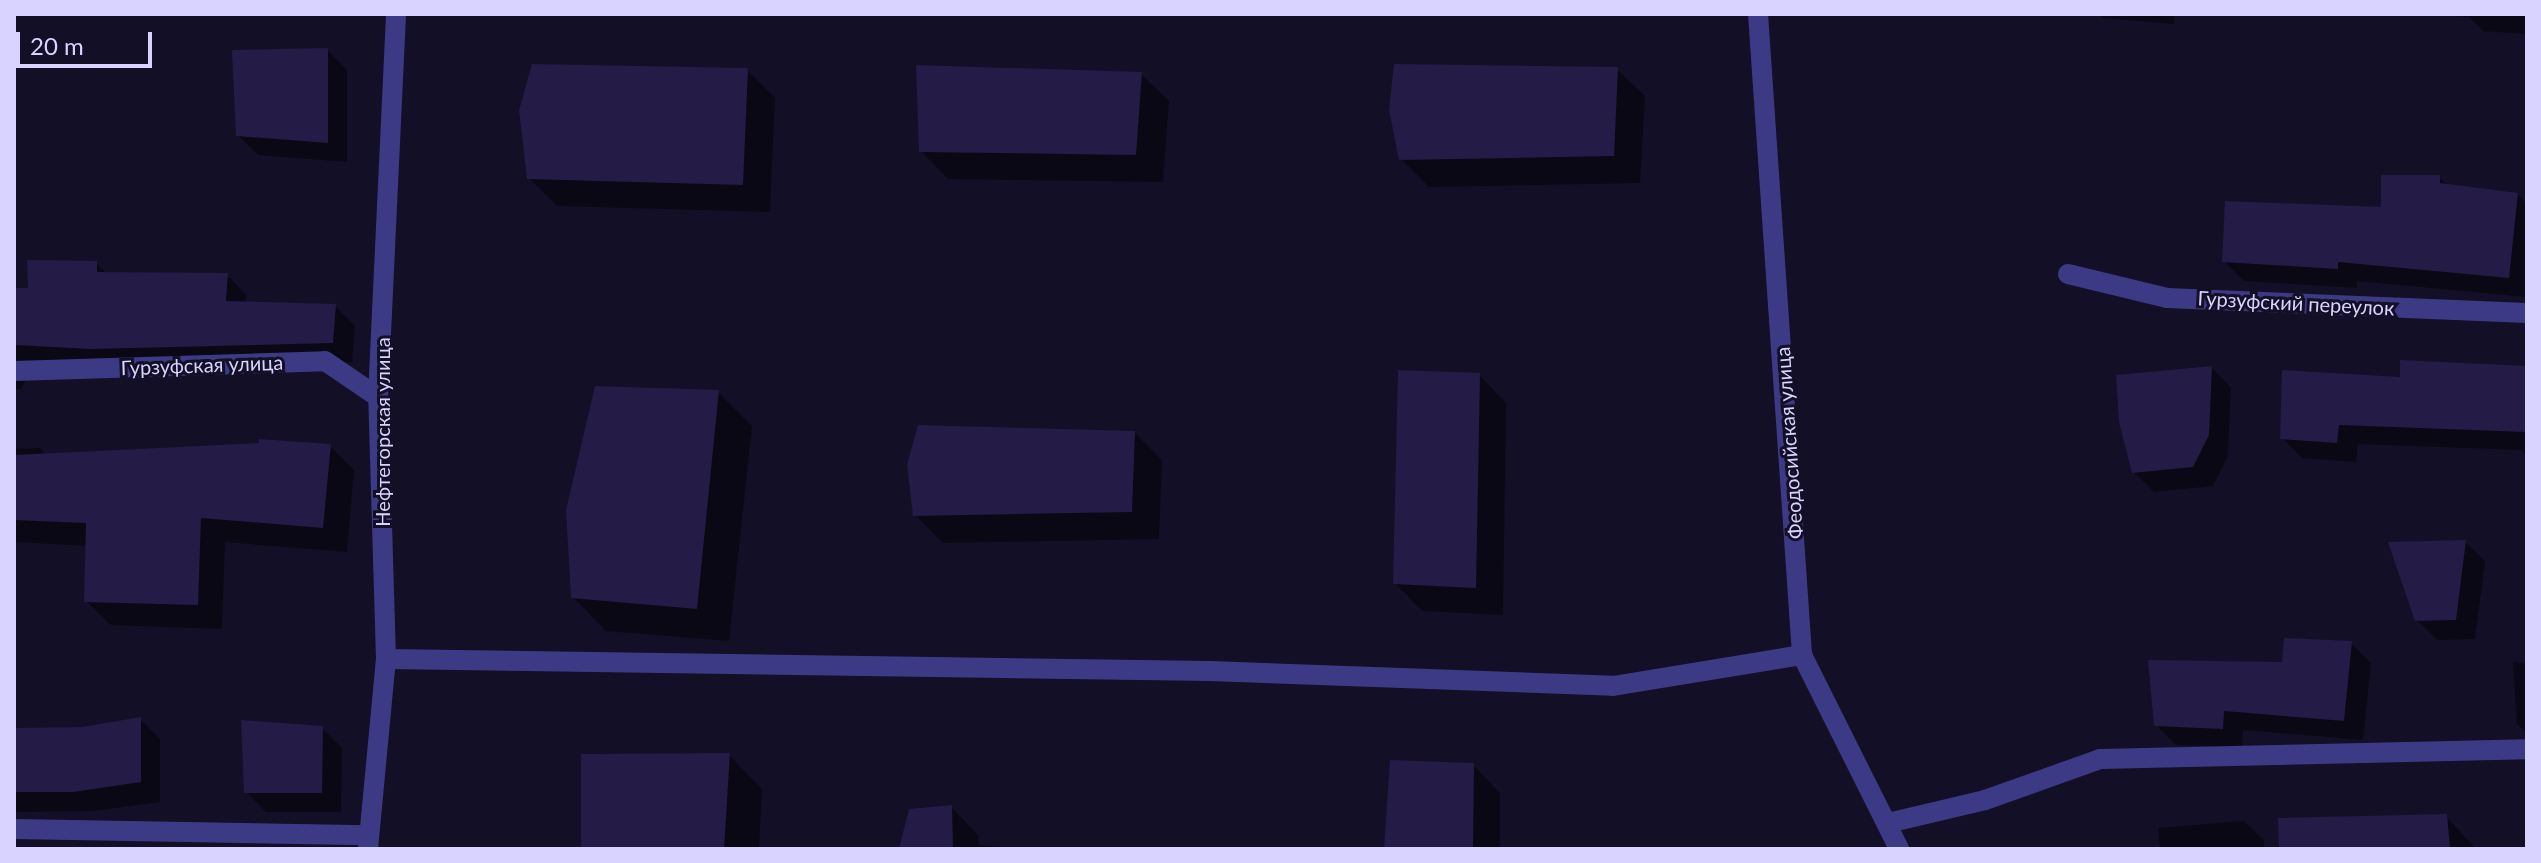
<!DOCTYPE html>
<meta charset="utf-8">
<style>
body{margin:0}
#map{position:relative;width:2541px;height:863px;overflow:hidden;background:#130f26;font-family:Lato,sans-serif}
div>[style]{position:absolute}
.shadow>*{inset:0;background:#0007}
.building>*{inset:0;background:#241b47}
.street>*{height:20px;margin:-10px;padding:0 10px;transform-origin:10px;border-radius:10px;background:#3d3a85}
span{translate:-50% -50%;white-space:nowrap;text-align:center;line-height:1.15;-webkit-text-stroke:6px #130f26;paint-order:stroke}
.street-label{font-size:20px;color:#d9d4ff}
.frame{position:absolute;inset:0;border:16px solid #d9d4ff;pointer-events:none}
.scale{position:absolute;left:16px;top:32px;width:136px;height:36px;box-sizing:border-box;border:4px solid #d9d4ff;border-top:0;padding-left:10px;font-size:24px;line-height:28px;white-space:nowrap;color:#d9d4ff;-webkit-text-stroke:6px #130f26;paint-order:stroke}
</style>
<div id="map">
<div class="shadow">
<div style="clip-path:polygon(2099px 14px,2174px 14px,2174px 24px,2103px 18px)"></div>
<div style="clip-path:polygon(2418px 14px,2527px 14px,2527px 34px,2483px 31px,2469px 17px)"></div>
<div style="clip-path:polygon(327px 50px,347px 70px,347px 162px,258px 155px,238px 135px)"></div>
<div style="clip-path:polygon(1617px 69px,1645px 96px,1640px 183px,1429px 187px,1401px 159px)"></div>
<div style="clip-path:polygon(747px 70px,775px 98px,770px 212px,557px 206px,529px 178px)"></div>
<div style="clip-path:polygon(1141px 74px,1169px 101px,1163px 182px,948px 179px,921px 151px)"></div>
<div style="clip-path:polygon(2439px 177px,2448px 186px,2517px 194px,2527px 204px,2527px 297px,2357px 281px,2357px 288px,2244px 281px,2224px 261px,2383px 209px)"></div>
<div style="clip-path:polygon(96px 263px,107px 274px,227px 275px,246px 295px,246px 304px,335px 306px,355px 326px,352px 362px,112px 368px,26px 380px,21px 389px,14px 389px,14px 290px,30px 290px)"></div>
<div style="clip-path:polygon(2212px 368px,2231px 388px,2228px 455px,2213px 486px,2154px 492px,2134px 472px)"></div>
<div style="clip-path:polygon(2527px 368px,2527px 456px,2521px 450px,2358px 444px,2356px 462px,2302px 458px,2282px 438px,2401px 379px)"></div>
<div style="clip-path:polygon(1479px 375px,1506px 403px,1503px 615px,1422px 611px,1395px 583px)"></div>
<div style="clip-path:polygon(718px 392px,752px 426px,729px 641px,606px 631px,573px 597px)"></div>
<div style="clip-path:polygon(1135px 433px,1162px 460px,1159px 539px,943px 543px,915px 515px)"></div>
<div style="clip-path:polygon(330px 446px,354px 470px,347px 552px,225px 542px,222px 629px,111px 625px,86px 601px,88px 546px,14px 542px,14px 449px,40px 448px,47px 456px)"></div>
<div style="clip-path:polygon(2465px 542px,2485px 561px,2475px 639px,2437px 640px,2417px 620px)"></div>
<div style="clip-path:polygon(2351px 643px,2371px 663px,2363px 740px,2243px 730px,2242px 747px,2176px 745px,2156px 725px,2284px 664px)"></div>
<div style="clip-path:polygon(2513px 662px,2527px 663px,2527px 733px,2517px 724px)"></div>
<div style="clip-path:polygon(140px 719px,160px 739px,160px 802px,94px 811px,14px 812px,14px 730px,82px 729px)"></div>
<div style="clip-path:polygon(322px 728px,342px 748px,341px 812px,266px 812px,246px 792px)"></div>
<div style="clip-path:polygon(729px 755px,762px 789px,759px 849px,583px 849px)"></div>
<div style="clip-path:polygon(1473px 765px,1500px 793px,1500px 849px,1386px 849px)"></div>
<div style="clip-path:polygon(951px 807px,978px 835px,979px 845px,1027px 849px,901px 849px)"></div>
<div style="clip-path:polygon(2446px 816px,2476px 849px,2339px 849px)"></div>
<div style="clip-path:polygon(2244px 821px,2264px 841px,2264px 849px,2160px 849px,2158px 828px)"></div>
</div>
<div class="building">
<div style="clip-path:polygon(328px 48px,328px 143px,236px 136px,232px 50px)"></div>
<div style="clip-path:polygon(532px 64px,748px 68px,743px 185px,527px 179px,519px 110px)"></div>
<div style="clip-path:polygon(1394px 64px,1618px 67px,1614px 156px,1399px 160px,1389px 110px)"></div>
<div style="clip-path:polygon(916px 65px,1142px 72px,1136px 155px,919px 152px)"></div>
<div style="clip-path:polygon(2381px 175px,2440px 175px,2440px 183px,2518px 193px,2509px 278px,2338px 262px,2338px 269px,2222px 262px,2225px 201px,2381px 207px)"></div>
<div style="clip-path:polygon(27px 260px,97px 261px,97px 272px,228px 273px,226px 301px,336px 304px,333px 343px,91px 349px,14px 345px,14px 288px,28px 288px)"></div>
<div style="clip-path:polygon(2400px 360px,2527px 366px,2527px 432px,2339px 425px,2337px 443px,2280px 439px,2282px 370px,2400px 377px)"></div>
<div style="clip-path:polygon(2212px 366px,2209px 435px,2193px 467px,2132px 473px,2119px 422px,2116px 375px)"></div>
<div style="clip-path:polygon(1398px 370px,1480px 373px,1476px 588px,1393px 584px)"></div>
<div style="clip-path:polygon(595px 386px,719px 390px,697px 609px,571px 598px,566px 510px)"></div>
<div style="clip-path:polygon(918px 425px,1135px 431px,1132px 512px,913px 516px,907px 465px)"></div>
<div style="clip-path:polygon(259px 439px,331px 444px,323px 528px,201px 518px,198px 605px,84px 602px,86px 523px,14px 520px,14px 455px,259px 443px)"></div>
<div style="clip-path:polygon(2466px 540px,2456px 620px,2415px 621px,2388px 542px)"></div>
<div style="clip-path:polygon(2284px 638px,2352px 641px,2344px 721px,2224px 711px,2223px 729px,2154px 726px,2148px 660px,2282px 662px)"></div>
<div style="clip-path:polygon(141px 717px,141px 782px,73px 792px,14px 792px,14px 728px,82px 727px)"></div>
<div style="clip-path:polygon(241px 720px,323px 726px,322px 793px,244px 793px)"></div>
<div style="clip-path:polygon(730px 753px,724px 849px,581px 849px,581px 754px)"></div>
<div style="clip-path:polygon(1390px 760px,1474px 763px,1473px 849px,1384px 849px)"></div>
<div style="clip-path:polygon(952px 805px,953px 849px,899px 849px,909px 809px)"></div>
<div style="clip-path:polygon(2447px 814px,2450px 849px,2279px 849px,2278px 818px)"></div>
</div>
<div class="street">
<div style="left:1758px;top:14px;width:643px;rotate:86.07deg"></div>
<div style="left:1802px;top:655px;width:217px;rotate:63.4deg"></div>
<div style="left:2068px;top:274px;width:102px;rotate:13.6deg"></div>
<div style="left:2167px;top:298px;width:360px;rotate:2.4deg"></div>
<div style="left:14px;top:371px;width:311px;rotate:-1.8deg"></div>
<div style="left:325px;top:361px;width:64px;rotate:34.2deg"></div>
<div style="left:386px;top:659px;width:824px;rotate:0.83deg"></div>
<div style="left:1210px;top:671px;width:403px;rotate:2.1deg"></div>
<div style="left:1613px;top:686px;width:192px;rotate:-9.3deg"></div>
<div style="left:1888px;top:823px;width:100px;rotate:-13.3deg"></div>
<div style="left:1985px;top:800px;width:122px;rotate:-19.6deg"></div>
<div style="left:2100px;top:759px;width:427px;rotate:-1.3deg"></div>
<div style="left:14px;top:829px;width:354px;rotate:1deg"></div>
<div style="left:368px;top:849px;width:191px;rotate:-84.6deg"></div>
<div style="left:386px;top:659px;width:262px;rotate:-91.7deg"></div>
<div style="left:378px;top:397px;width:383px;rotate:-87.3deg"></div>
</div>
<div class="street-label">
<span style="left:2296px;top:303px;rotate:3deg">Гурзуфский переулок</span>
<span style="left:202px;top:365px;rotate:-2deg">Гурзуфская улица</span>
<span style="left:382px;top:432px;rotate:-90deg">Нефтегорская улица</span>
<span style="left:1789px;top:443px;rotate:-94deg">Феодосийская улица</span>
</div>
<div class="frame"></div>
<div class="scale">20 m</div>
</div>
